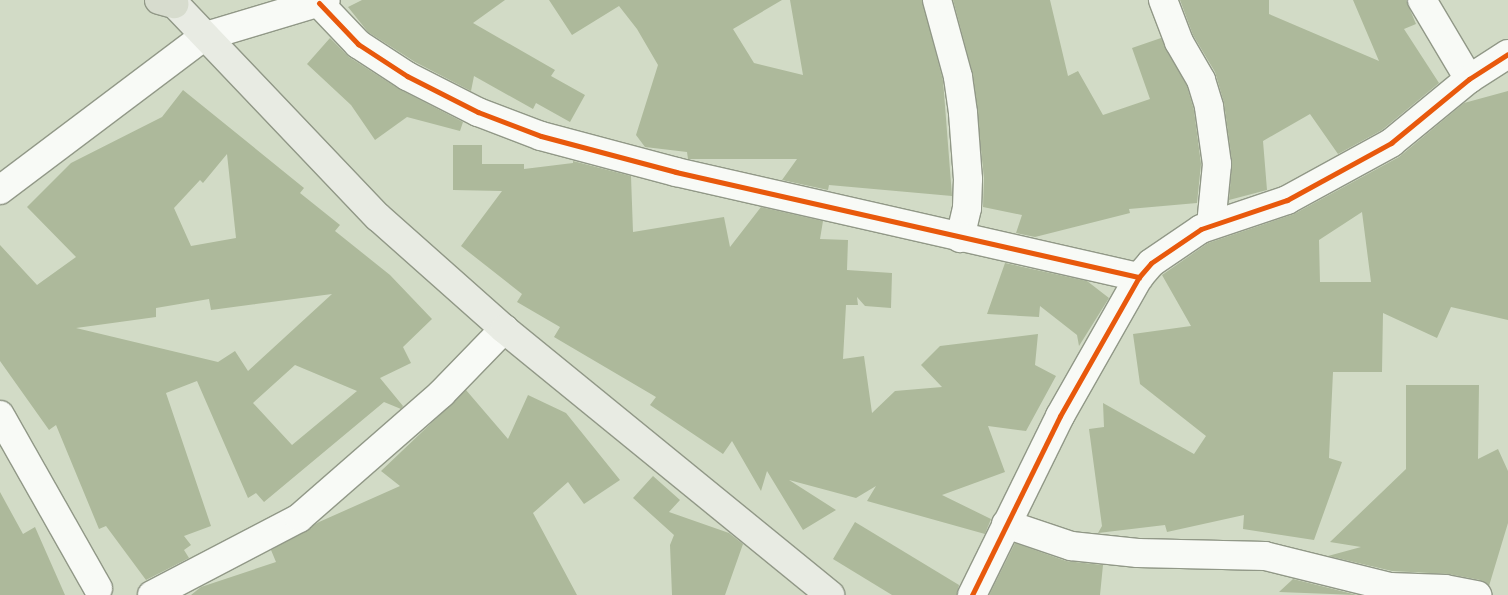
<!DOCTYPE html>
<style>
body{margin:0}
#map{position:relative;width:1508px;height:595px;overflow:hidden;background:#d2dbc6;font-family:Karla,sans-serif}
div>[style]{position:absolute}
.building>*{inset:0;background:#adb99b}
.roads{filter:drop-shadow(1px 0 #919887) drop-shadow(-1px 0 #919887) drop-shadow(0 1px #919887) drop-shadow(0 -1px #919887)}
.minor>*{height:28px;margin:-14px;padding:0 14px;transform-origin:14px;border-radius:14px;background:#f8faf6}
.secondary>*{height:28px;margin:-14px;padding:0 14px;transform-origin:14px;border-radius:14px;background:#e8ebe3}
.primary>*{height:28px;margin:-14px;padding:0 14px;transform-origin:14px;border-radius:14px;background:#d7dcce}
.cycleway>*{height:5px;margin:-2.5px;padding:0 2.5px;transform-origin:2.5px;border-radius:2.5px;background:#e8590c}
span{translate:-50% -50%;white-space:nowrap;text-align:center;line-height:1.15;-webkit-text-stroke:4px #d3e4bd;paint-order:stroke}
</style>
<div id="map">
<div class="building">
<div style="clip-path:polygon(362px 0,505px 0,473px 23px,555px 70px,551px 76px,585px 95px,570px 122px,536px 103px,533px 109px,474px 76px,471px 91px,415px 62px,368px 32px,348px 7px)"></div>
<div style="clip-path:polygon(549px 0,782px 0,733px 29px,754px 63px,803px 75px,790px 0,922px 0,943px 80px,952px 196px,829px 185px,828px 190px,782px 180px,797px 159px,688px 159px,687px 152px,645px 147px,636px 135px,658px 65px,637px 29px,619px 6px,572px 35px)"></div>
<div style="clip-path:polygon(953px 0,1050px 0,1068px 76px,1078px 71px,1103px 115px,1150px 99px,1132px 48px,1161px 38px,1187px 86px,1194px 110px,1201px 164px,1197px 203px,1129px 209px,1130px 213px,1035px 237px,1016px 233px,1022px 215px,983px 207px,984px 178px,973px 75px)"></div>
<div style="clip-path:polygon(1180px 0,1269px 0,1269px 14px,1379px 61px,1353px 0,1406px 0,1416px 24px,1404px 29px,1439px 83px,1382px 130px,1338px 154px,1310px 114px,1263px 141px,1267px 190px,1229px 200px,1232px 162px,1224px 103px,1215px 72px,1193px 35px)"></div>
<div style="clip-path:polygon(330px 38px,349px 57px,399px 89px,463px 122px,460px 131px,407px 117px,375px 140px,351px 105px,307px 64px)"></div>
<div style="clip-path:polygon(evenodd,183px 90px,304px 188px,300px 193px,340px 225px,335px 231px,390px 275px,432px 319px,403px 347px,411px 363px,380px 378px,403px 406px,401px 409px,384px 402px,264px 502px,256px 493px,248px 498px,197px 381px,166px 393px,211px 526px,184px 536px,191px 545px,184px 550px,189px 558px,146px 580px,106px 526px,99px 529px,56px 425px,49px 430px,0 361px,0 245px,37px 285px,76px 257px,27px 207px,71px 163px,162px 117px,183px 90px,227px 154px,236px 238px,191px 246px,174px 208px,200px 180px,203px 183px,227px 154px,183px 90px,332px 294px,248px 371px,235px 351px,218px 362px,76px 328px,156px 317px,156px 308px,209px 299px,211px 310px,332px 294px,183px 90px,295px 365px,357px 391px,292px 445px,253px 403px,295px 365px)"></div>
<div style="clip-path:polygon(evenodd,1508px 91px,1508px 320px,1451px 307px,1437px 338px,1383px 313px,1382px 372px,1333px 372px,1329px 458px,1342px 462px,1314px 540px,1243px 529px,1244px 515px,1167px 532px,1165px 525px,1098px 533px,1102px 526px,1089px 429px,1104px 427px,1103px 403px,1194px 454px,1206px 436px,1140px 384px,1133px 334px,1191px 326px,1162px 275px,1208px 243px,1294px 214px,1399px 157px,1464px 103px,1508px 91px,1362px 212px,1371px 282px,1320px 282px,1319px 240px,1362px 212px)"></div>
<div style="clip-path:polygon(453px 145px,482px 145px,482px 164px,524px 164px,524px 169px,573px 163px,573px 161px,631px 176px,633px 232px,724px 217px,730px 247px,761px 207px,823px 221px,820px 239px,848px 240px,847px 270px,892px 273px,891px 308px,865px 306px,857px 297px,858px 305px,846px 305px,843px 359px,864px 356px,872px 413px,895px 391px,942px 387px,921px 365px,940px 346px,1038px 334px,1035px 365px,1056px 376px,1026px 431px,988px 426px,1005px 472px,942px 495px,991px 519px,985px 534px,867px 501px,876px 486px,856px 498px,789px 480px,836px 510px,803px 530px,767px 471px,761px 491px,732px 441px,723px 454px,650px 405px,656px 397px,554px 337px,560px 327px,517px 302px,522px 294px,461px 246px,502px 191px,453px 190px)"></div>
<div style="clip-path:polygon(1005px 263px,1087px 281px,1109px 298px,1079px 346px,1077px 335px,1040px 306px,1039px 317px,987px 314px)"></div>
<div style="clip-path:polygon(1406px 385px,1479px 385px,1478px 459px,1498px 449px,1508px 471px,1508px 523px,1489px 586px,1480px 580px,1448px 574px,1392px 571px,1328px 556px,1361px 547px,1330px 542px,1406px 469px)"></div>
<div style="clip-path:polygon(466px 390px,508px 439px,528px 395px,566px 413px,620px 480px,584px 504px,568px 482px,533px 513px,577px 595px,191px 595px,201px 587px,276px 562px,271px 550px,319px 522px,400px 486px,381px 471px)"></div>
<div style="clip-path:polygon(653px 476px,680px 500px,669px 512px,729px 533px,743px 544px,725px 595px,672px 595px,670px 545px,674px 535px,633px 498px)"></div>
<div style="clip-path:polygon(0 492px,23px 534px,35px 527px,65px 595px,0 595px)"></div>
<div style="clip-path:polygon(855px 522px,959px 585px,957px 595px,892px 595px,833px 559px)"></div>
<div style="clip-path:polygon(1015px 543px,1066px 561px,1103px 565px,1100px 595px,989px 595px)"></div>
<div style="clip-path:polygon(1293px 579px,1357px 595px,1279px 592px)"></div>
</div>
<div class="roads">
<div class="minor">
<div style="left:937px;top:0;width:80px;rotate:74.7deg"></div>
<div style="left:958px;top:77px;width:36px;rotate:82deg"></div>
<div style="left:963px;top:113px;width:66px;rotate:85.7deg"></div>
<div style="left:968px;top:179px;width:29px;rotate:92deg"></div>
<div style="left:967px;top:208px;width:31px;rotate:103deg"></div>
<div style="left:1163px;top:0;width:45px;rotate:69.1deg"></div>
<div style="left:1179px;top:42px;width:44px;rotate:59.9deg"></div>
<div style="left:1201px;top:80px;width:28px;rotate:73deg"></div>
<div style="left:1209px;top:107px;width:58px;rotate:82deg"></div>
<div style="left:1217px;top:164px;width:61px;rotate:95.6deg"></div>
<div style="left:1422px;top:0;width:92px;rotate:59.3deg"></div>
<div style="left:319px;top:3px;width:57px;rotate:46.4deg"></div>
<div style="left:358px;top:44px;width:59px;rotate:33.1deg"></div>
<div style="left:407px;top:76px;width:80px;rotate:26.9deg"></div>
<div style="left:478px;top:112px;width:67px;rotate:20.9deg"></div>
<div style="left:541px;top:136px;width:140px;rotate:14.9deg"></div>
<div style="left:676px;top:172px;width:475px;rotate:12.8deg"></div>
<div style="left:0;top:190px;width:254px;rotate:-37deg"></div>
<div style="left:203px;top:37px;width:128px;rotate:-16.7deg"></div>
<div style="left:0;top:415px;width:199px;rotate:60.5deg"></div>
<div style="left:1006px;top:524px;width:69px;rotate:18.7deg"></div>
<div style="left:1071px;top:546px;width:67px;rotate:6deg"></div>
<div style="left:1138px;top:553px;width:127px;rotate:1.4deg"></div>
<div style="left:1265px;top:556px;width:129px;rotate:13.9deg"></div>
<div style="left:1390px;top:587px;width:55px;rotate:2.1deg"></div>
<div style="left:1445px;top:589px;width:33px;rotate:11deg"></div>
<div style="left:152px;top:595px;width:166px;rotate:-27.6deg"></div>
<div style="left:299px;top:518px;width:189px;rotate:-41.1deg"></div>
<div style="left:441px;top:394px;width:91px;rotate:-45.9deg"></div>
<div style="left:972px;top:595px;width:199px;rotate:-63.8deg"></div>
<div style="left:1060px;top:416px;width:160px;rotate:-60.4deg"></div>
<div style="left:1139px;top:277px;width:18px;rotate:-49deg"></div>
<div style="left:1151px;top:263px;width:60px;rotate:-34.2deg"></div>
<div style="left:1201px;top:229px;width:91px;rotate:-18.6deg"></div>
<div style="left:1287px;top:200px;width:119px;rotate:-28.7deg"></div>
<div style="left:1391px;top:143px;width:101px;rotate:-39.4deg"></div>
<div style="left:1469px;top:79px;width:46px;rotate:-32.7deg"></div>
</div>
<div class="secondary">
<div style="left:171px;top:0;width:300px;rotate:46.4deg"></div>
<div style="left:378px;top:217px;width:169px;rotate:41.6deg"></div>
<div style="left:504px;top:329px;width:421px;rotate:39.2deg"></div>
</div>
<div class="primary">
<div style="left:159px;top:0;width:16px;rotate:15deg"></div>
</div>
</div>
<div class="cycleway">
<div style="left:319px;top:3px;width:57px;rotate:46.4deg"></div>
<div style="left:358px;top:44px;width:59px;rotate:33.1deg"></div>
<div style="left:407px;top:76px;width:80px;rotate:26.9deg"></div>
<div style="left:478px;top:112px;width:67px;rotate:20.9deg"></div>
<div style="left:541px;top:136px;width:140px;rotate:14.9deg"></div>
<div style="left:676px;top:172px;width:475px;rotate:12.8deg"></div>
<div style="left:972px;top:595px;width:199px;rotate:-63.8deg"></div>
<div style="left:1060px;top:416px;width:160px;rotate:-60.4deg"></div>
<div style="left:1139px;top:277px;width:18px;rotate:-49deg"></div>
<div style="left:1151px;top:263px;width:60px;rotate:-34.2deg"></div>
<div style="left:1201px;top:229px;width:91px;rotate:-18.6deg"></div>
<div style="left:1287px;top:200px;width:119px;rotate:-28.7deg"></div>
<div style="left:1391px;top:143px;width:101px;rotate:-39.4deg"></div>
<div style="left:1469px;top:79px;width:46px;rotate:-32.7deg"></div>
</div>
</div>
